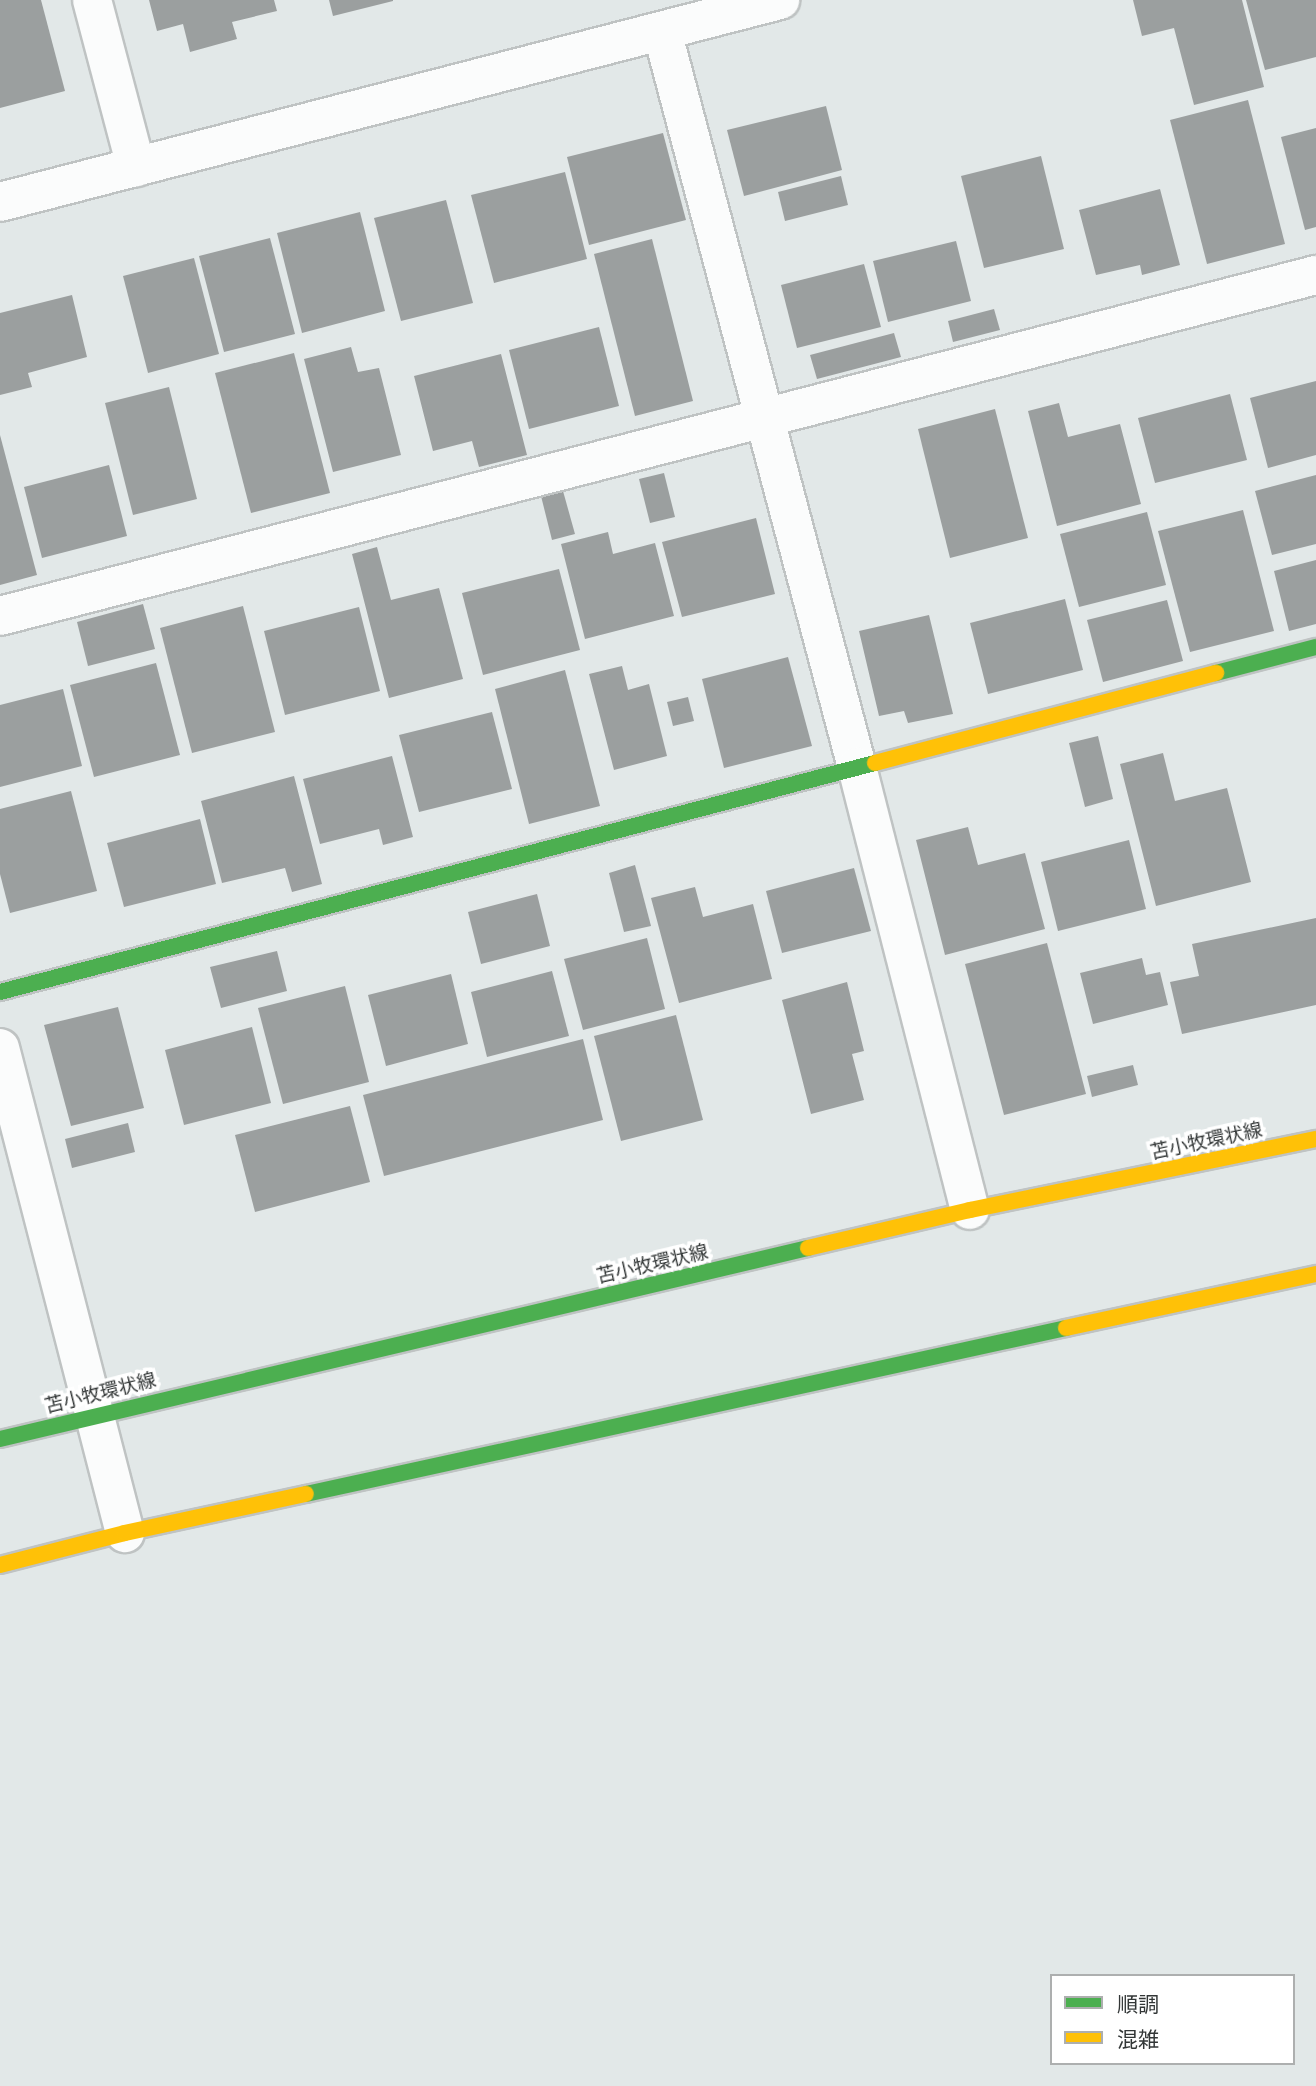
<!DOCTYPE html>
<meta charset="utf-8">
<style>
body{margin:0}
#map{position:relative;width:1316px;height:2086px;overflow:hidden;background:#e2e8e8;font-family:Commissioner,"Noto Sans JP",sans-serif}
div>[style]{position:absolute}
.building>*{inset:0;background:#9b9f9f}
.roads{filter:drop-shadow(2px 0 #bfc3c3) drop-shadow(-2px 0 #bfc3c3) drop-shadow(0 2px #bfc3c3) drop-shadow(0 -2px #bfc3c3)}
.street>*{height:38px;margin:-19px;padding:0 19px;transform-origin:19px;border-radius:19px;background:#fbfcfc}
.fast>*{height:16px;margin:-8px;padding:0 8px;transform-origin:8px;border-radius:8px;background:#4caf50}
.slow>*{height:16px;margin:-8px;padding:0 8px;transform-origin:8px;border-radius:8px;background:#ffc107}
span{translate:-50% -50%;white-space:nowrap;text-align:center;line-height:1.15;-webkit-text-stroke:7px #fff;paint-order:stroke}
.street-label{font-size:19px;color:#333737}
.legend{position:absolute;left:1050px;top:1974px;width:245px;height:91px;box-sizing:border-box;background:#fff;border:2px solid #adafaf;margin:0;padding:9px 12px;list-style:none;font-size:21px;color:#333737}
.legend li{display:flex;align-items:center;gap:14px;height:35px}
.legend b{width:35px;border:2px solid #adafaf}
</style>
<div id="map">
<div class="building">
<div style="clip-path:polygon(0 0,41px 0,65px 91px,0 108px)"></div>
<div style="clip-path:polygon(149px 0,274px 0,277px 11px,232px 22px,237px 39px,190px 52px,183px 24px,157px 31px)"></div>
<div style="clip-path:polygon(329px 0,393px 0,393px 1px,333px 16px)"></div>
<div style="clip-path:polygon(1133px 0,1242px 0,1264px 87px,1194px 105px,1174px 28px,1142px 36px)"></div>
<div style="clip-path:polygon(1246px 0,1316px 0,1316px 57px,1265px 70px)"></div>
<div style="clip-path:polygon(1248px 100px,1285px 244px,1207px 264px,1170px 120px)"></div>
<div style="clip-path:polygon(826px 106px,842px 170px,744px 196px,727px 130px)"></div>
<div style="clip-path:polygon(1316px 128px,1316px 227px,1305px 230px,1281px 137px)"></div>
<div style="clip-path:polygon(663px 133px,686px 220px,589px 245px,567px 157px)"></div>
<div style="clip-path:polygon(1041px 156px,1064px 249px,984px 268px,961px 176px)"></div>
<div style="clip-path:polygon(565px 172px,587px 259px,494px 283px,471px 195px)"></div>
<div style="clip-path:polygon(841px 176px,848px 205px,785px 221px,778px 192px)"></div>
<div style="clip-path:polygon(1160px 189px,1180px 265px,1142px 275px,1140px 265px,1096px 275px,1079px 210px)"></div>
<div style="clip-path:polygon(446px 200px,473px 303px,401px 321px,374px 218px)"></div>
<div style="clip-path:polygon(360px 212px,385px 311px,302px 333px,277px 233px)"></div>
<div style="clip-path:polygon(270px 238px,295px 334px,224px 352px,199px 256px)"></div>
<div style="clip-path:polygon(652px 239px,693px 401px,635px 416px,594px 254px)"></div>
<div style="clip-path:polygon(956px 241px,971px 301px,888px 322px,873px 261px)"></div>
<div style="clip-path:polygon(194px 258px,219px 354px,148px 373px,123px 276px)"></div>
<div style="clip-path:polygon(864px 264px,881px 327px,797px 348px,781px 285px)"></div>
<div style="clip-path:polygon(72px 295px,87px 357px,28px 373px,32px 387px,0 395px,0 313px)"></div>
<div style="clip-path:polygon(994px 309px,1000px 330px,953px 342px,948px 321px)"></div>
<div style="clip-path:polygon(599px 327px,619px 406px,529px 429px,509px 350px)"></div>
<div style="clip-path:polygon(894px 333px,901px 357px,817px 379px,810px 355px)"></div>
<div style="clip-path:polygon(351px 347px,358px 372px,379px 368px,401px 455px,333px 472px,304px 359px)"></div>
<div style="clip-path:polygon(294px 353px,330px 493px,251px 513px,215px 373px)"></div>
<div style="clip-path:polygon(501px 354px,527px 455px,479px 467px,472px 441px,433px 451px,414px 376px)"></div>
<div style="clip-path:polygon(1316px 381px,1316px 455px,1268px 468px,1250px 398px)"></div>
<div style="clip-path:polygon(169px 387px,197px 499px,133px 515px,105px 403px)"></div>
<div style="clip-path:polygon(1230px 394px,1247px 460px,1155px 483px,1138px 418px)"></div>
<div style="clip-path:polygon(1059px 403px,1068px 437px,1120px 424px,1141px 504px,1057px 526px,1028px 411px)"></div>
<div style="clip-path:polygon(995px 409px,1028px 538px,950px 558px,918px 429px)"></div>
<div style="clip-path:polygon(0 435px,37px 575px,0 585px)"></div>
<div style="clip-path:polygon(109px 465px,127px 536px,42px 558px,24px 487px)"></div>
<div style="clip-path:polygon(664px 473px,675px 517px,650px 523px,639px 479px)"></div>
<div style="clip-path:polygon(1316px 475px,1316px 544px,1272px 555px,1255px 491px)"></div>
<div style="clip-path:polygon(563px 491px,575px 534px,552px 540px,541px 496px)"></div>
<div style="clip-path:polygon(1243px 510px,1274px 631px,1190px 652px,1158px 531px)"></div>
<div style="clip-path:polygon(1147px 512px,1166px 585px,1079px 607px,1060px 534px)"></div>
<div style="clip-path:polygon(756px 518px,775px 594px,682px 617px,662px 542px)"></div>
<div style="clip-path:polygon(608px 532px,613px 554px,655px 543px,674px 616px,585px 639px,561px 544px)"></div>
<div style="clip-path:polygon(377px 547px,391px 600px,439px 588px,463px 679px,389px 698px,352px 554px)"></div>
<div style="clip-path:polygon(1316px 560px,1316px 624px,1289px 631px,1274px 571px)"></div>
<div style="clip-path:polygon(559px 569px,580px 650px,483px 675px,462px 593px)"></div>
<div style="clip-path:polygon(1065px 599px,1083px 670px,988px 694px,970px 623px)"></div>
<div style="clip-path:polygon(1167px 600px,1183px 661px,1103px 682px,1087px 620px)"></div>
<div style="clip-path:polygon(143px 604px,155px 649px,88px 666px,77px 622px)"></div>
<div style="clip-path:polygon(243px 606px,275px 732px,192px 753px,160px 628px)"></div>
<div style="clip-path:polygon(359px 607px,380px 691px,285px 715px,264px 631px)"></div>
<div style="clip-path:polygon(929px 615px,953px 714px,908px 723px,904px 711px,879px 716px,859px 631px)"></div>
<div style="clip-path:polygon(788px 657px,812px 746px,724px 768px,702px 679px)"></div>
<div style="clip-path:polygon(156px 663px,180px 755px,94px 777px,70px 685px)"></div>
<div style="clip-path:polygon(622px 666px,628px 690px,649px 684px,667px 756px,614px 770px,589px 674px)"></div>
<div style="clip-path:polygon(565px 670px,600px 806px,529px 824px,495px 689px)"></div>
<div style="clip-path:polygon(63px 689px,82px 766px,0 787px,0 705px)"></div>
<div style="clip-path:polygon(688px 697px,694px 721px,673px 726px,667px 702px)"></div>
<div style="clip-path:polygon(492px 712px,512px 789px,419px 812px,399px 735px)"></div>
<div style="clip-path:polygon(1098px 736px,1113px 799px,1085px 807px,1069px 743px)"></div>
<div style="clip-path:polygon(1163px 753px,1175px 801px,1227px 788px,1251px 882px,1156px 906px,1120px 764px)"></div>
<div style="clip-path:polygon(392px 756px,413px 837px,383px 845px,379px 829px,320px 844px,303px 779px)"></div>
<div style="clip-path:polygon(294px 776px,322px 884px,292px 892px,285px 868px,222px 883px,201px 801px)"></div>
<div style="clip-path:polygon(71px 791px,97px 891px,10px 913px,0 874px,0 809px)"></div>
<div style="clip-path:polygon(200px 819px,216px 884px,124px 907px,107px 843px)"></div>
<div style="clip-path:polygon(968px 827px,978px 865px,1025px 853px,1045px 929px,945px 955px,916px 840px)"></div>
<div style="clip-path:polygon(1129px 840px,1146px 909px,1058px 931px,1041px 862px)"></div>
<div style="clip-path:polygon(635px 865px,651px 926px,624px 932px,609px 873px)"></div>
<div style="clip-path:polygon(854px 868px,871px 931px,782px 953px,766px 891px)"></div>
<div style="clip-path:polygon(695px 887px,703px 917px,753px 904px,772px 979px,679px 1003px,651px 898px)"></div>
<div style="clip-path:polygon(537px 894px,550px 946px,481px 964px,468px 912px)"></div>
<div style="clip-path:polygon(1316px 918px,1316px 1005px,1182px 1034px,1170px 982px,1199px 976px,1192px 944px)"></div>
<div style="clip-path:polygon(647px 938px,665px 1009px,583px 1030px,564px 959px)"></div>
<div style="clip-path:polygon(1047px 943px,1086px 1094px,1004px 1115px,965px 964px)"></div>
<div style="clip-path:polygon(277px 951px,287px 991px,221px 1008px,210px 967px)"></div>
<div style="clip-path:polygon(1142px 958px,1146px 975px,1160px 972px,1168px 1005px,1093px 1024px,1080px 973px)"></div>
<div style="clip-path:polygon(552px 971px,569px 1036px,487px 1057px,471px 992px)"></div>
<div style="clip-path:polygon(451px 974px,468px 1044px,386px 1066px,368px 995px)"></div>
<div style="clip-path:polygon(847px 982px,864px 1051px,852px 1054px,864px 1100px,811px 1114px,782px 1000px)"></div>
<div style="clip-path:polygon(345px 986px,369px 1082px,283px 1104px,258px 1008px)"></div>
<div style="clip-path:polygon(118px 1007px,144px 1108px,71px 1126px,44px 1025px)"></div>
<div style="clip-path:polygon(676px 1015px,703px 1120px,621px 1141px,594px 1036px)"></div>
<div style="clip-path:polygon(252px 1027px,271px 1103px,184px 1125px,165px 1050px)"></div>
<div style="clip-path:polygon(583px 1039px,603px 1120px,384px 1176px,363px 1095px)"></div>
<div style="clip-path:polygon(1133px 1065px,1138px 1085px,1092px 1097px,1087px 1076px)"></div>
<div style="clip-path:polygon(350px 1106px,370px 1182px,255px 1212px,235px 1135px)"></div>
<div style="clip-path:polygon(128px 1123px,135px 1152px,72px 1168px,65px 1139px)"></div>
</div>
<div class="roads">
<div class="street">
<div style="left:92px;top:0;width:173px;rotate:75.2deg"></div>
<div style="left:662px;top:31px;width:761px;rotate:75.16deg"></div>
<div style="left:857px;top:767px;width:457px;rotate:75.7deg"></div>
<div style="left:0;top:202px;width:806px;rotate:-14.52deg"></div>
<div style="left:0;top:616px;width:1359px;rotate:-14.53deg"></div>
<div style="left:0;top:1048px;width:501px;rotate:75.55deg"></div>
</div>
<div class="fast">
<div style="left:1216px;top:673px;width:103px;rotate:-14.6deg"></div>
<div style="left:0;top:992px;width:904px;rotate:-14.67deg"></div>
<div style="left:0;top:1439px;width:830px;rotate:-13.3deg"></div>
<div style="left:306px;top:1494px;width:778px;rotate:-12.32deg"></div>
</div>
<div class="slow">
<div style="left:875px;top:763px;width:353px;rotate:-14.8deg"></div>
<div style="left:808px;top:1248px;width:166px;rotate:-13.2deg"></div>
<div style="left:970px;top:1210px;width:353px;rotate:-11.6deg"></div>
<div style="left:1066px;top:1328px;width:256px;rotate:-12.2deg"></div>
<div style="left:0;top:1565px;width:129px;rotate:-14.4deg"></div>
<div style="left:125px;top:1533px;width:185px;rotate:-12.2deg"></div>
</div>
</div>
<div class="street-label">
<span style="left:1206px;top:1140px;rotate:-12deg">苫小牧環状線</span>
<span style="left:652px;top:1263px;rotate:-13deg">苫小牧環状線</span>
<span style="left:100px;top:1392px;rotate:-14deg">苫小牧環状線</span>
</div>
<ul class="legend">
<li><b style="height:9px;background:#4caf50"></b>順調</li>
<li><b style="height:9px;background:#ffc107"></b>混雑</li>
</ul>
</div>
